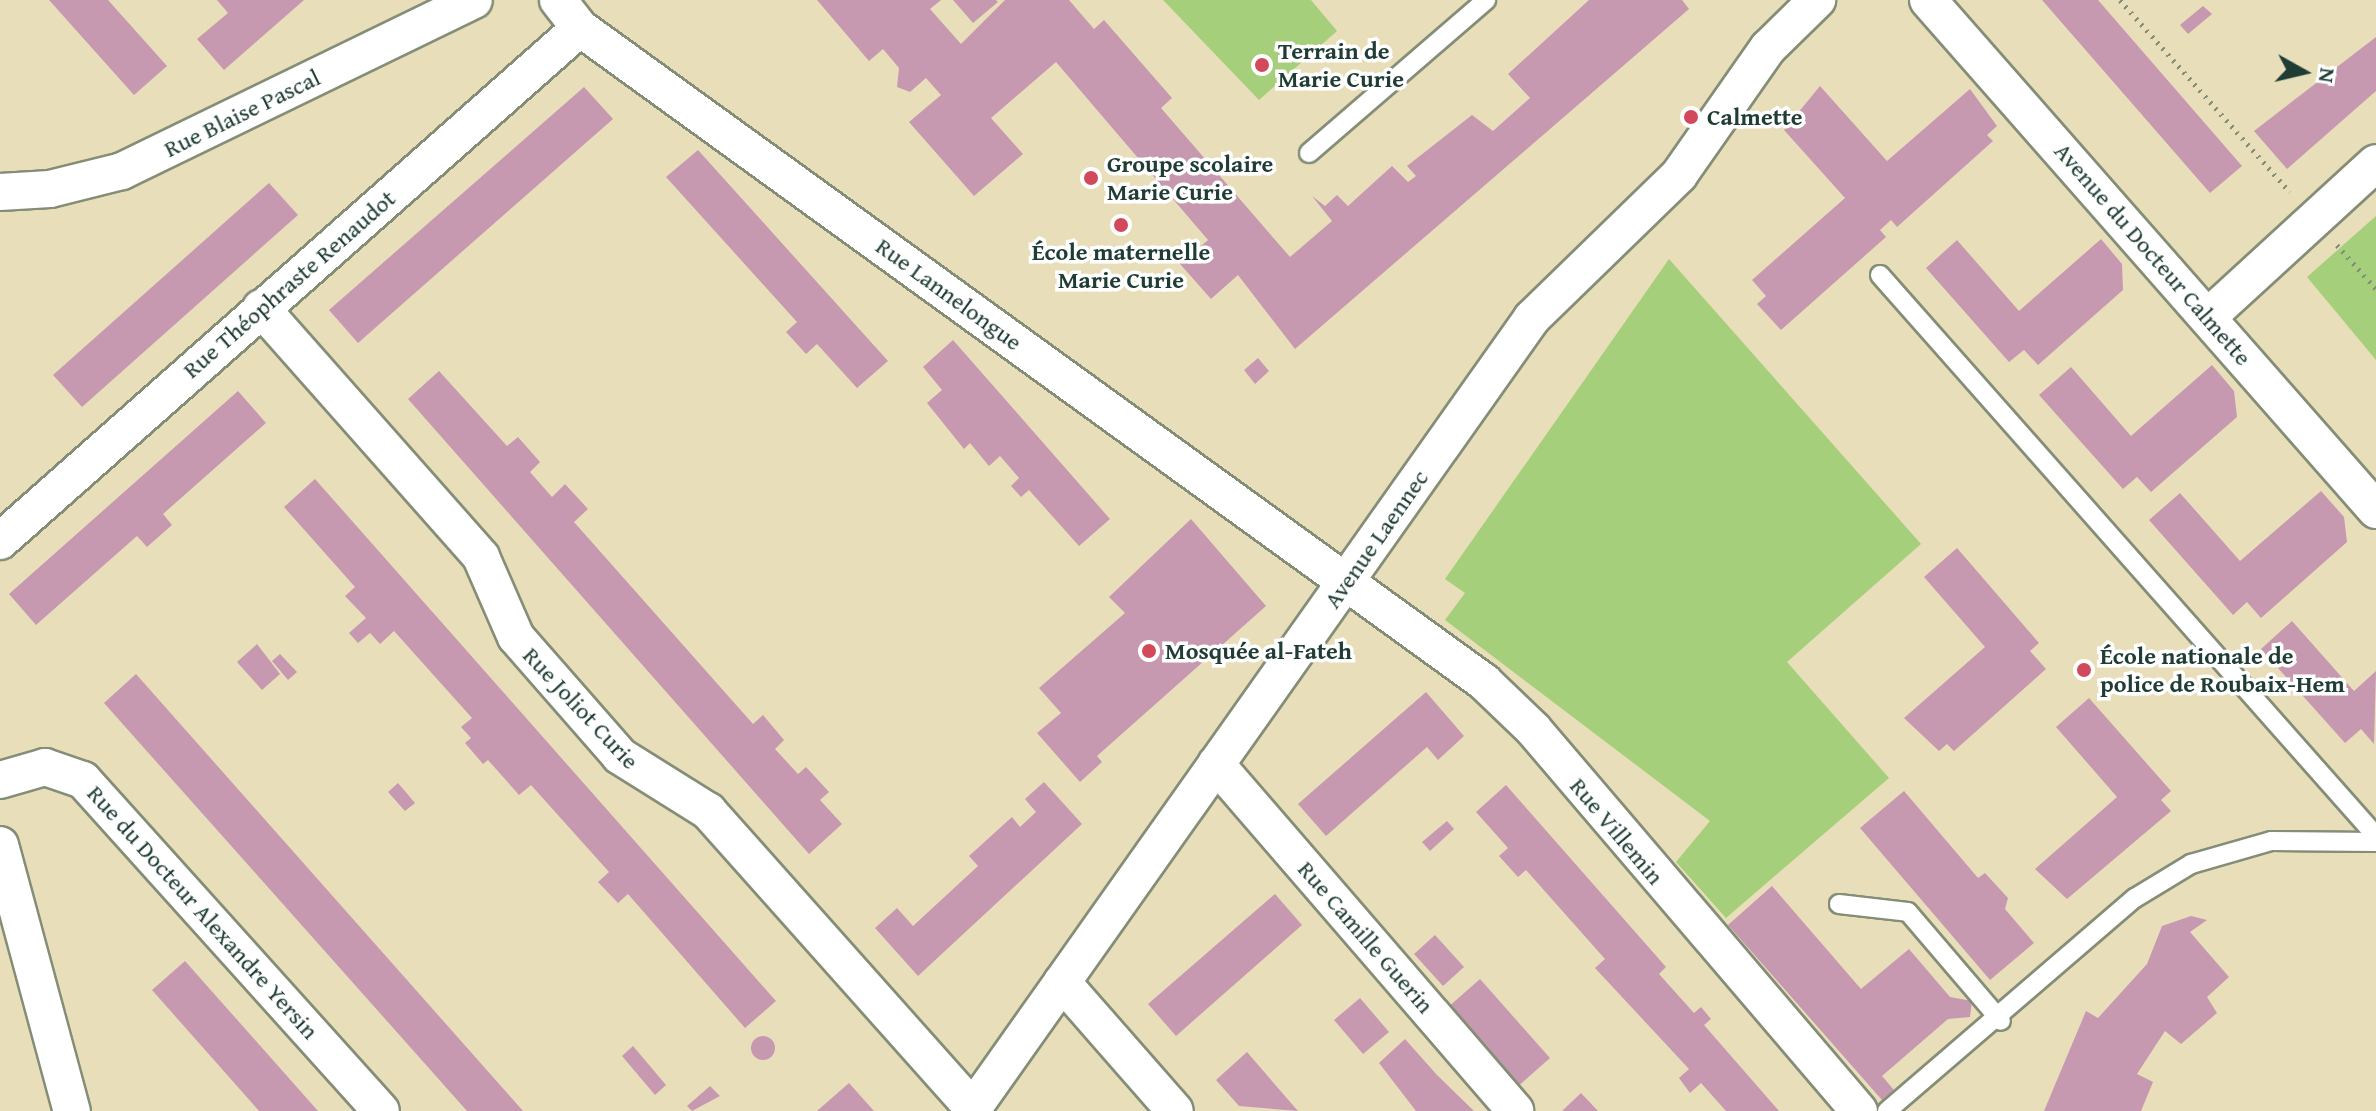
<!DOCTYPE html>
<meta charset="utf-8">
<style>
body{margin:0}
#map{position:relative;width:2376px;height:1111px;overflow:hidden;background:#e9deba;font-family:"Gentium Book Plus",serif}
div>[style]{position:absolute}
.green>*{inset:0;background:#a5cf7a}
.building>*{inset:0;background:#c699b1}
.round{border-radius:50%}
.path>*{height:5px;margin-top:-2.5px;transform-origin:0;background:repeating-linear-gradient(90deg,#848e77 0 2px,transparent 0 8px)}
.roads{filter:drop-shadow(2px 0 #848e77) drop-shadow(-2px 0 #848e77) drop-shadow(0 2px #848e77) drop-shadow(0 -2px #848e77)}
.service>*{height:18px;margin:-9px;padding:0 9px;transform-origin:9px;border-radius:9px;background:#fff}
.minor>*{height:36px;margin:-18px;padding:0 18px;transform-origin:18px;border-radius:18px;background:#fff}
.dots>*{width:22px;height:22px;translate:-50% -50%;box-sizing:border-box;border:4px solid #fff;border-radius:50%}
span{translate:-50% -50%;white-space:nowrap;text-align:center;line-height:1.15;-webkit-text-stroke:7px #fff;paint-order:stroke}
.poi-label{font-size:24px;color:#1f3d34;font-weight:700}
.left{translate:0 -50%;text-align:left}
.street-label{font-size:24px;color:#1f3d34}
.north{position:absolute;left:2264px;top:32px;width:80px;height:80px;-webkit-text-stroke:6px #fff;paint-order:stroke;rotate:98deg;font-size:22px;font-weight:700;line-height:32px;text-align:center;color:#1f3d34}
.north::after{content:'';display:block;margin:auto;width:28px;height:36px;background:#1f3d34;clip-path:polygon(50% 0,100% 100%,50% 72%,0 100%)}
</style>
<div id="map">
<div class="green">
<div style="clip-path:polygon(1163px 0,1311px 0,1337px 31px,1259px 100px)"></div>
<div style="clip-path:polygon(2376px 216px,2376px 360px,2307px 277px)"></div>
<div style="clip-path:polygon(1669px 259px,1921px 544px,1787px 662px,1889px 778px,1726px 918px,1676px 862px,1710px 821px,1445px 620px,1465px 593px,1445px 579px)"></div>
</div>
<div class="building">
<div style="clip-path:polygon(49px 0,108px 0,167px 66px,134px 95px)"></div>
<div style="clip-path:polygon(217px 0,304px 0,224px 70px,197px 39px,228px 13px)"></div>
<div style="clip-path:polygon(817px 0,941px 0,930px 9px,961px 44px,1005px 0,1069px 0,1094px 29px,1104px 20px,1172px 98px,1161px 108px,1290px 257px,1332px 221px,1312px 196px,1325px 206px,1337px 195px,1348px 206px,1392px 166px,1408px 182px,1416px 176px,1407px 166px,1472px 115px,1493px 131px,1530px 98px,1508px 74px,1589px 0,1682px 0,1689px 9px,1295px 349px,1238px 275px,1211px 299px,1180px 264px,1208px 240px,1056px 62px,991px 118px,1023px 154px,974px 196px,909px 122px,941px 95px,926px 78px,910px 92px,897px 87px,899px 68px,883px 49px,869px 61px)"></div>
<div style="clip-path:polygon(953px 0,996px 0,998px 2px,973px 23px)"></div>
<div style="clip-path:polygon(2042px 0,2098px 0,2242px 166px,2210px 193px)"></div>
<div style="clip-path:polygon(2203px 6px,2212px 14px,2188px 34px,2180px 25px)"></div>
<div style="clip-path:polygon(2376px 37px,2376px 91px,2287px 169px,2254px 131px)"></div>
<div style="clip-path:polygon(1820px 86px,1887px 161px,1970px 89px,1997px 126px,1987px 135px,1993px 141px,1897px 227px,1891px 220px,1880px 230px,1886px 237px,1781px 330px,1757px 304px,1766px 296px,1752px 280px,1845px 198px,1784px 130px)"></div>
<div style="clip-path:polygon(584px 87px,613px 119px,358px 343px,329px 310px)"></div>
<div style="clip-path:polygon(698px 150px,888px 361px,857px 388px,817px 344px,806px 354px,786px 332px,797px 322px,666px 177px)"></div>
<div style="clip-path:polygon(269px 183px,298px 215px,82px 407px,53px 375px)"></div>
<div style="clip-path:polygon(2101px 239px,2122px 264px,2123px 290px,2038px 365px,2024px 350px,2009px 362px,1926px 268px,1957px 240px,2019px 311px)"></div>
<div style="clip-path:polygon(953px 340px,1110px 519px,1079px 546px,1029px 490px,1021px 497px,1011px 486px,1019px 478px,1000px 456px,989px 466px,970px 443px,964px 449px,927px 403px,942px 390px,923px 367px)"></div>
<div style="clip-path:polygon(1258px 358px,1269px 371px,1255px 384px,1244px 370px)"></div>
<div style="clip-path:polygon(2212px 365px,2234px 391px,2237px 417px,2151px 492px,2137px 477px,2123px 489px,2039px 395px,2071px 367px,2131px 436px)"></div>
<div style="clip-path:polygon(439px 371px,507px 446px,518px 437px,540px 462px,530px 472px,552px 497px,565px 484px,588px 509px,574px 522px,753px 724px,763px 715px,784px 740px,775px 749px,798px 774px,806px 767px,829px 792px,820px 800px,842px 824px,809px 854px,408px 399px)"></div>
<div style="clip-path:polygon(238px 391px,266px 423px,163px 514px,172px 525px,147px 547px,137px 536px,36px 625px,9px 594px)"></div>
<div style="clip-path:polygon(315px 479px,776px 1001px,745px 1028px,628px 894px,618px 903px,598px 882px,609px 872px,531px 785px,519px 795px,488px 760px,483px 764px,465px 743px,471px 738px,461px 727px,472px 718px,394px 631px,380px 644px,370px 633px,358px 643px,349px 633px,366px 618px,345px 596px,355px 587px,284px 507px)"></div>
<div style="clip-path:polygon(2321px 491px,2344px 517px,2347px 542px,2261px 618px,2247px 602px,2233px 615px,2149px 520px,2180px 493px,2240px 561px)"></div>
<div style="clip-path:polygon(1191px 519px,1266px 606px,1097px 756px,1102px 762px,1080px 782px,1037px 733px,1061px 713px,1039px 688px,1125px 613px,1109px 597px)"></div>
<div style="clip-path:polygon(1957px 548px,2039px 643px,2030px 651px,2046px 669px,1954px 751px,1947px 744px,1939px 751px,1904px 718px,1985px 647px,1924px 577px)"></div>
<div style="clip-path:polygon(2292px 621px,2354px 691px,2376px 671px,2374px 744px,2361px 729px,2345px 743px,2261px 649px)"></div>
<div style="clip-path:polygon(257px 644px,280px 674px,262px 690px,237px 662px)"></div>
<div style="clip-path:polygon(280px 654px,297px 672px,288px 680px,272px 661px)"></div>
<div style="clip-path:polygon(136px 674px,523px 1111px,467px 1111px,104px 703px)"></div>
<div style="clip-path:polygon(1426px 692px,1464px 736px,1438px 760px,1427px 747px,1326px 836px,1298px 804px)"></div>
<div style="clip-path:polygon(2089px 698px,2171px 791px,2161px 800px,2171px 811px,2067px 899px,2035px 869px,2117px 797px,2056px 727px)"></div>
<div style="clip-path:polygon(1044px 782px,1082px 824px,918px 976px,875px 928px,897px 908px,913px 926px,978px 866px,969px 856px,1012px 817px,1020px 827px,1036px 812px,1025px 799px)"></div>
<div style="clip-path:polygon(398px 783px,415px 803px,405px 811px,388px 792px)"></div>
<div style="clip-path:polygon(1506px 785px,1666px 967px,1659px 974px,1694px 1013px,1701px 1007px,1711px 1019px,1704px 1025px,1779px 1111px,1726px 1111px,1701px 1083px,1690px 1093px,1679px 1078px,1689px 1069px,1595px 968px,1605px 959px,1526px 870px,1518px 877px,1499px 856px,1508px 848px,1476px 812px)"></div>
<div style="clip-path:polygon(1904px 791px,1978px 878px,1985px 873px,2008px 898px,2005px 909px,2034px 943px,1990px 980px,1860px 828px)"></div>
<div style="clip-path:polygon(1447px 821px,1454px 829px,1430px 851px,1422px 842px)"></div>
<div style="clip-path:polygon(1772px 886px,1861px 989px,1909px 949px,1950px 997px,1972px 1001px,1970px 1017px,1948px 1019px,1882px 1076px,1894px 1090px,1882px 1100px,1728px 925px)"></div>
<div style="clip-path:polygon(1275px 894px,1302px 925px,1176px 1036px,1148px 1004px)"></div>
<div style="clip-path:polygon(2191px 916px,2207px 920px,2190px 932px,2229px 977px,2207px 997px,2217px 1013px,2181px 1044px,2165px 1031px,2137px 1074px,2153px 1082px,2141px 1111px,2044px 1111px,2086px 1011px,2098px 1018px,2147px 964px,2162px 926px)"></div>
<div style="clip-path:polygon(1435px 935px,1464px 967px,1443px 986px,1414px 954px)"></div>
<div style="clip-path:polygon(185px 961px,318px 1111px,259px 1111px,152px 990px)"></div>
<div style="clip-path:polygon(1480px 979px,1550px 1058px,1515px 1089px,1446px 1009px)"></div>
<div style="clip-path:polygon(1360px 998px,1389px 1032px,1363px 1054px,1334px 1020px)"></div>
<div class="round" style="left:751px;top:1036px;width:24px;height:24px"></div>
<div style="clip-path:polygon(1405px 1039px,1437px 1075px,1474px 1111px,1416px 1111px,1379px 1063px)"></div>
<div style="clip-path:polygon(633px 1046px,666px 1085px,655px 1095px,622px 1056px)"></div>
<div style="clip-path:polygon(1247px 1052px,1291px 1103px,1298px 1111px,1239px 1106px,1216px 1080px)"></div>
<div style="clip-path:polygon(849px 1083px,874px 1111px,817px 1111px)"></div>
<div style="clip-path:polygon(710px 1086px,720px 1096px,692px 1111px,687px 1106px)"></div>
<div style="clip-path:polygon(1581px 1093px,1598px 1111px,1562px 1111px)"></div>
</div>
<div class="path">
<div style="left:2120px;top:0;width:256px;rotate:48.5deg"></div>
<div style="left:2337px;top:245px;width:59px;rotate:48.4deg"></div>
</div>
<div class="roads">
<div class="service">
<div style="left:1309px;top:153px;width:234px;rotate:-40.8deg"></div>
<div style="left:1880px;top:275px;width:749px;rotate:48.52deg"></div>
<div style="left:1839px;top:904px;width:69px;rotate:6.6deg"></div>
<div style="left:1908px;top:912px;width:143px;rotate:49.5deg"></div>
<div style="left:1887px;top:1111px;width:327px;rotate:-40.7deg"></div>
<div style="left:2135px;top:898px;width:66px;rotate:-31.3deg"></div>
<div style="left:2191px;top:864px;width:83px;rotate:-16deg"></div>
<div style="left:2271px;top:841px;width:105px;rotate:0.5deg"></div>
</div>
<div class="minor">
<div style="left:558px;top:0;width:36px;rotate:52deg"></div>
<div style="left:580px;top:28px;width:1116px;rotate:35.88deg"></div>
<div style="left:1484px;top:682px;width:68px;rotate:43.8deg"></div>
<div style="left:1533px;top:729px;width:502px;rotate:49.52deg"></div>
<div style="left:1928px;top:0;width:679px;rotate:48.7deg"></div>
<div style="left:0;top:192px;width:50px;rotate:-3.4deg"></div>
<div style="left:50px;top:189px;width:74px;rotate:-14deg"></div>
<div style="left:122px;top:171px;width:391px;rotate:-25.9deg"></div>
<div style="left:261px;top:308px;width:332px;rotate:48.5deg"></div>
<div style="left:481px;top:557px;width:87px;rotate:66.4deg"></div>
<div style="left:516px;top:637px;width:158px;rotate:48.8deg"></div>
<div style="left:620px;top:756px;width:104px;rotate:32deg"></div>
<div style="left:708px;top:811px;width:398px;rotate:48.3deg"></div>
<div style="left:2209px;top:316px;width:226px;rotate:-42.5deg"></div>
<div style="left:0;top:541px;width:774px;rotate:-41.49deg"></div>
<div style="left:1216px;top:764px;width:458px;rotate:49.2deg"></div>
<div style="left:0;top:780px;width:47px;rotate:-16.1deg"></div>
<div style="left:45px;top:767px;width:40px;rotate:18.9deg"></div>
<div style="left:83px;top:780px;width:445px;rotate:48deg"></div>
<div style="left:0;top:845px;width:276px;rotate:74.9deg"></div>
<div style="left:1062px;top:982px;width:171px;rotate:48.8deg"></div>
<div style="left:971px;top:1111px;width:971px;rotate:-54.72deg"></div>
<div style="left:1532px;top:318px;width:205px;rotate:-44.2deg"></div>
<div style="left:1679px;top:175px;width:155px;rotate:-55deg"></div>
<div style="left:1768px;top:48px;width:69px;rotate:-44.4deg"></div>
</div>
</div>
<div class="dots">
<div style="left:1262px;top:65px;background:#d1495b"></div>
<div style="left:1691px;top:117px;background:#d1495b"></div>
<div style="left:1091px;top:178px;background:#d1495b"></div>
<div style="left:1121px;top:225px;background:#d1495b"></div>
<div style="left:1149px;top:651px;background:#d1495b"></div>
<div style="left:2084px;top:670px;background:#d1495b"></div>
</div>
<div class="poi-label">
<span class="left" style="left:1278px;top:65px">Terrain de<br>Marie Curie</span>
<span class="left" style="left:1707px;top:117px">Calmette</span>
<span class="left" style="left:1107px;top:178px">Groupe scolaire<br>Marie Curie</span>
<span style="left:1121px;top:266px">École maternelle<br>Marie Curie</span>
<span class="left" style="left:1165px;top:651px">Mosquée al-Fateh</span>
<span class="left" style="left:2100px;top:670px">École nationale de<br>police de Roubaix-Hem</span>
</div>
<div class="street-label">
<span style="left:242px;top:113px;rotate:-26deg">Rue Blaise Pascal</span>
<span style="left:2153px;top:254px;rotate:49deg">Avenue du Docteur Calmette</span>
<span style="left:289px;top:284px;rotate:-41deg">Rue Théophraste Renaudot</span>
<span style="left:949px;top:294px;rotate:36deg">Rue Lannelongue</span>
<span style="left:1376px;top:539px;rotate:-55deg">Avenue Laennec</span>
<span style="left:581px;top:708px;rotate:47deg">Rue Joliot Curie</span>
<span style="left:1617px;top:831px;rotate:50deg">Rue Villemin</span>
<span style="left:203px;top:912px;rotate:48deg">Rue du Docteur Alexandre Yersin</span>
<span style="left:1366px;top:937px;rotate:49deg">Rue Camille Guerin</span>
</div>
<div class="north">N</div>
</div>
